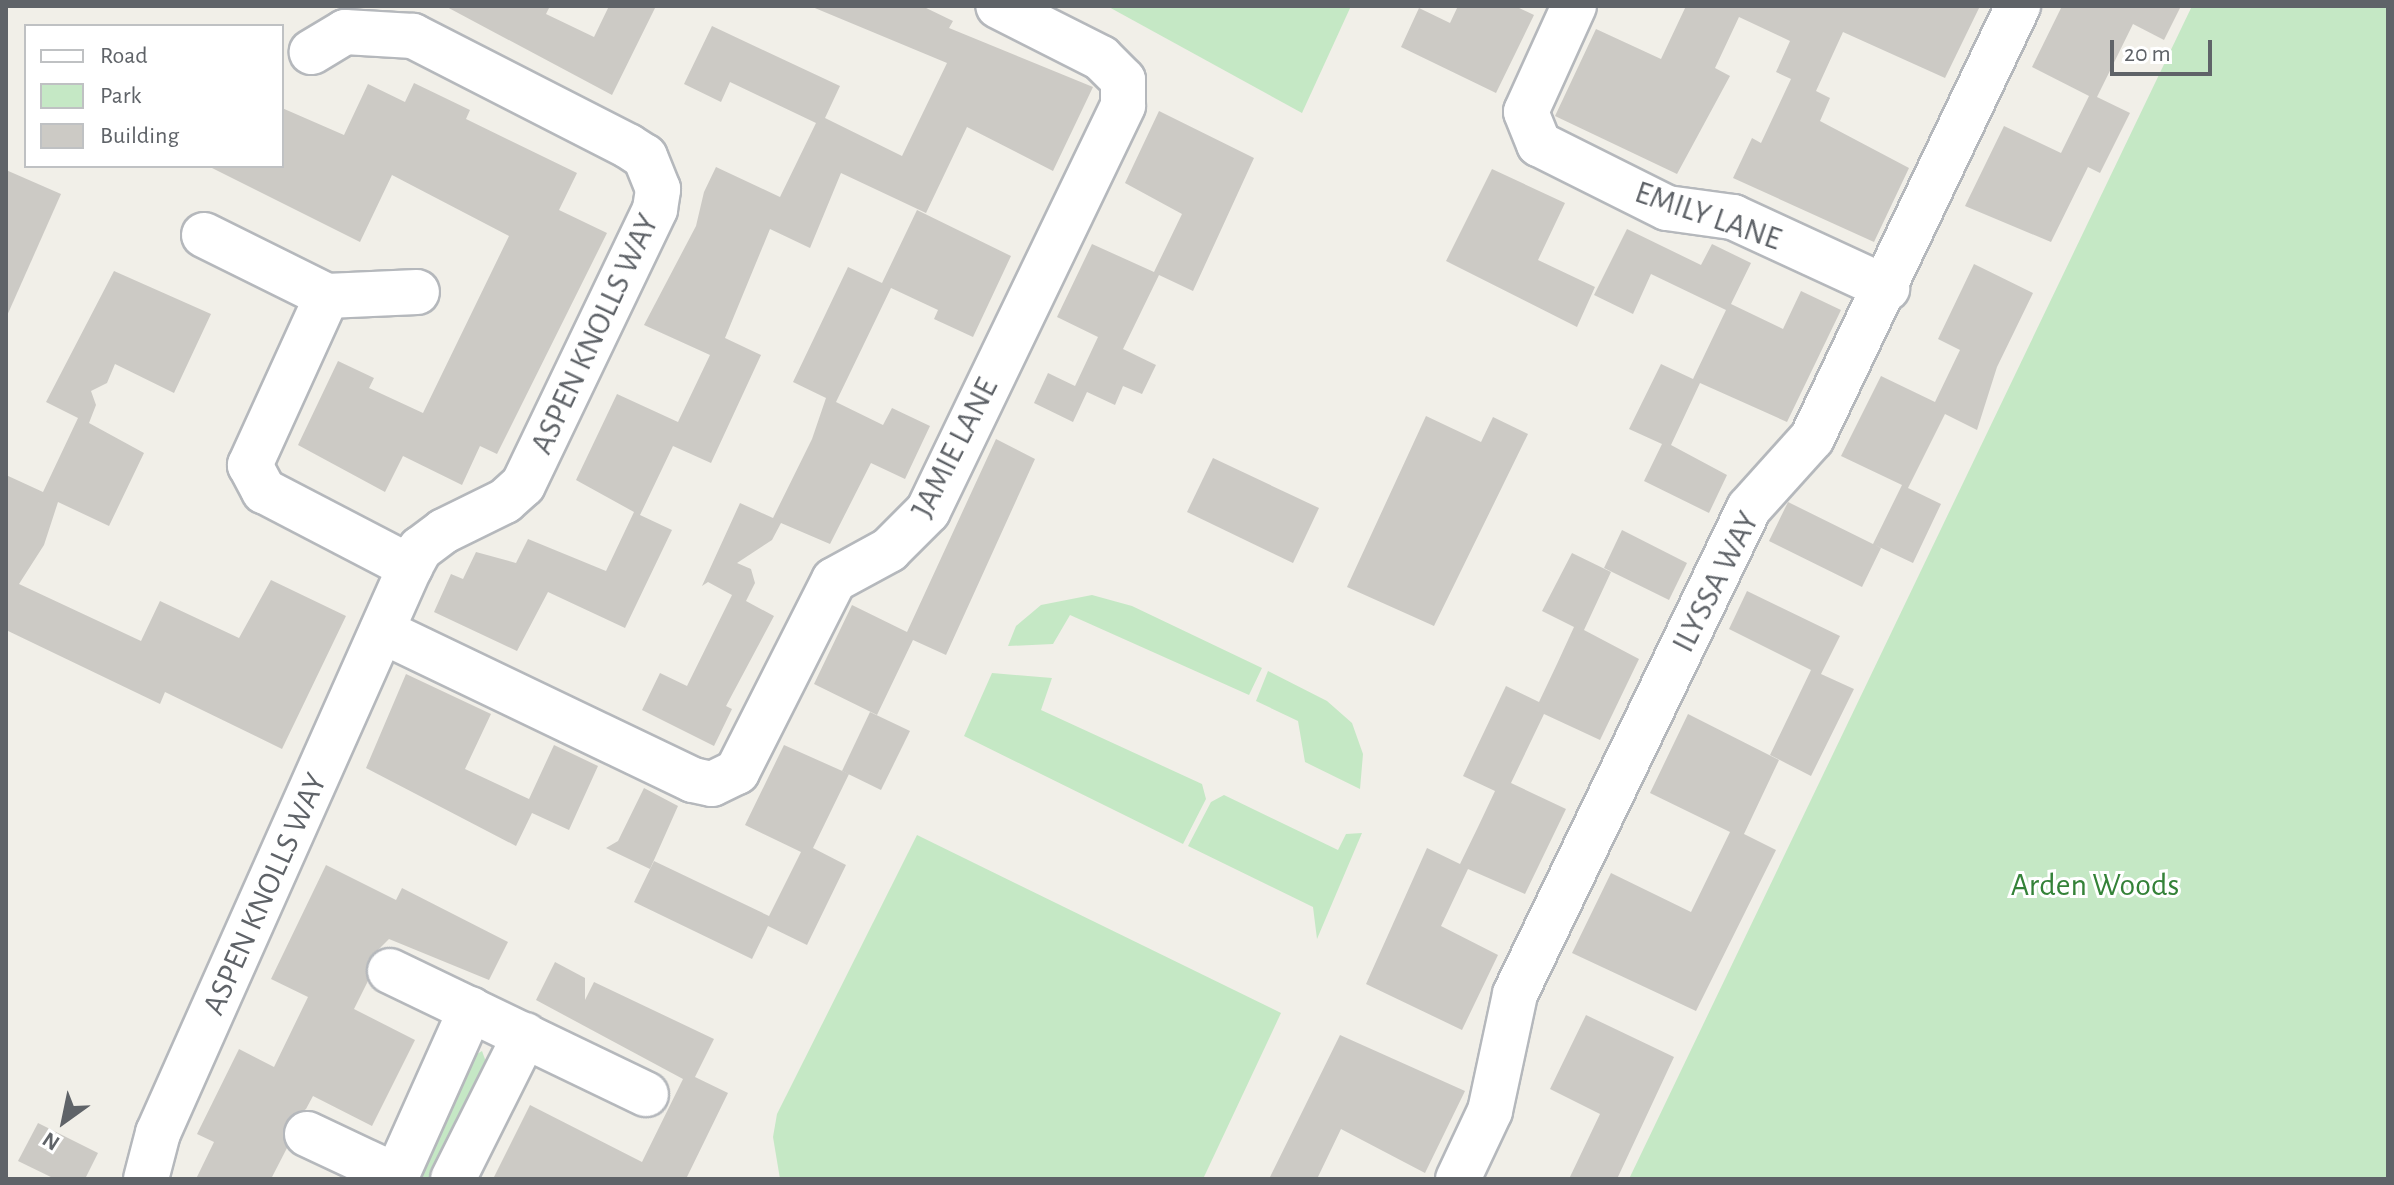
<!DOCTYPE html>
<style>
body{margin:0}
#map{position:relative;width:2394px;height:1185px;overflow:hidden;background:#f1efe8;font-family:"Alegreya Sans",sans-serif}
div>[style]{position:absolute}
.green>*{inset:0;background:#c5e8c5}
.building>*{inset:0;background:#cccac5}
.roads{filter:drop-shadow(2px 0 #b5b8bc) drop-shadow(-2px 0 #b5b8bc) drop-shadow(0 2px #b5b8bc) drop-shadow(0 -2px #b5b8bc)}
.minor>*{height:44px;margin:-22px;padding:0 22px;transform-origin:22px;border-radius:22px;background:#fff}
span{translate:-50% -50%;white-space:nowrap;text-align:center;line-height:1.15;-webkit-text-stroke:6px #fff;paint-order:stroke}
.street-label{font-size:32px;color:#5f6368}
.park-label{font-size:32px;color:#348238}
.frame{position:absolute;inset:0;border:8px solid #5f6368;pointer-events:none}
.legend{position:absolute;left:24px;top:24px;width:260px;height:144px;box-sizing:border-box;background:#fff;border:2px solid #bfc1c3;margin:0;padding:10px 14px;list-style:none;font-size:24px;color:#5f6368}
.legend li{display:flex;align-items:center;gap:16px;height:40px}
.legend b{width:40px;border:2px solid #bfc1c3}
.north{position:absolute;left:24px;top:1081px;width:80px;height:80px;-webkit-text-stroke:6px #fff;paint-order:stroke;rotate:213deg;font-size:22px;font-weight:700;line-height:32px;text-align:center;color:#5f6368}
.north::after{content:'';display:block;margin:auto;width:28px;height:36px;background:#5f6368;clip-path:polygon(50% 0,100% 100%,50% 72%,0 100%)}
.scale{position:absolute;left:2110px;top:40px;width:102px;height:36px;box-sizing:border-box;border:4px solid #5f6368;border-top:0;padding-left:10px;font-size:24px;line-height:28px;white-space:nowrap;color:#5f6368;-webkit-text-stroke:6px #fff;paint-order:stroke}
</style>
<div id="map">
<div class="green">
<div style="clip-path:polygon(1107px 6px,1351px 6px,1302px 113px)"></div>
<div style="clip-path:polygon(2192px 6px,2388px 6px,2388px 1179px,1629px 1179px)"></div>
<div style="clip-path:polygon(1092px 595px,1132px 606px,1262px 668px,1249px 695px,1070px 615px,1053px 644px,1008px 646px,1016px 626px,1041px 605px)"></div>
<div style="clip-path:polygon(1268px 671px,1327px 701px,1352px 723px,1363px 754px,1360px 789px,1305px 762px,1298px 721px,1256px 701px)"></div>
<div style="clip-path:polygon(992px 673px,1052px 678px,1041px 710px,1202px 784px,1206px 799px,1183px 844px,964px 736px)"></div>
<div style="clip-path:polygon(1224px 795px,1338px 850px,1346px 834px,1362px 833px,1317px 939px,1313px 907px,1188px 846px,1211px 802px)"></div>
<div style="clip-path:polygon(917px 835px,1281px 1013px,1203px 1179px,780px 1179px,773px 1137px,777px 1114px)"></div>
<div style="clip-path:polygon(482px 1051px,486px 1062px,430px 1177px,418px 1179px,472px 1057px)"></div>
</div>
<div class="building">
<div style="clip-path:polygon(445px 6px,550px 6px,546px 14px,594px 37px,609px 6px,656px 6px,612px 95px)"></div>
<div style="clip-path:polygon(810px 6px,922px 6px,953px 21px,949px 28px,1093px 87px,1053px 171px,967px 127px,926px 213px,841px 173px,810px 248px,770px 229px,725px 338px,761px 355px,711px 463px,673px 446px,640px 515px,672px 530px,625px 628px,548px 592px,517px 651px,434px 612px,451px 574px,463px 579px,476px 552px,516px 563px,528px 539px,606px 571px,634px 512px,576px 480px,617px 394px,678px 422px,710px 355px,644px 325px,696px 226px,704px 192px,716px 167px,780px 197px,816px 123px,730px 82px,721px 102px,684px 84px,712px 26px,840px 86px,825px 118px,902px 156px,947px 63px)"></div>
<div style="clip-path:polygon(1458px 6px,1515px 6px,1534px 15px,1496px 93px,1401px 47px,1419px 8px,1450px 23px)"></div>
<div style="clip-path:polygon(1686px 6px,1980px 6px,1945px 78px,1843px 32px,1816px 91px,1830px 98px,1820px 121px,1909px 168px,1874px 242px,1733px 178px,1752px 138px,1761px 143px,1791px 79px,1776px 72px,1790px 41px,1739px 17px,1715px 68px,1730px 76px,1677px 174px,1555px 116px,1596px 29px,1661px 59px)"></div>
<div style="clip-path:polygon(2062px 6px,2181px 6px,2164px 40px,2133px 24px,2097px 97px,2130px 113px,2100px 173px,2088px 167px,2051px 242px,1965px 206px,2004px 126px,2061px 153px,2089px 96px,2032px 67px)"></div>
<div style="clip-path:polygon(414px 83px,470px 110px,466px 119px,577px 173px,559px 210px,607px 233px,497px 454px,480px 446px,462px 485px,403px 456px,385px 492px,298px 445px,338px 361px,374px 378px,369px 388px,423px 413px,509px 236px,392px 175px,360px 242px,208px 166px,282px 166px,282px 108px,344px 135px,368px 84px,405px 102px)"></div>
<div style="clip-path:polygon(1159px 111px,1254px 158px,1193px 291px,1159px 275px,1123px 349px,1156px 365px,1142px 394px,1123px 386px,1115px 405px,1087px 392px,1073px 422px,1034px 403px,1048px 373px,1075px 386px,1098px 337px,1057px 317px,1092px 244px,1154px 272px,1182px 214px,1125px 183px)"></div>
<div style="clip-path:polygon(1492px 169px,1565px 203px,1538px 260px,1595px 287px,1577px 327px,1446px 261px)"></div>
<div style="clip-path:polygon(6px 170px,61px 194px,6px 318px)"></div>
<div style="clip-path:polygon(917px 210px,1011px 256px,973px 337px,934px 319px,938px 310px,891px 288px,836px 402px,883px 425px,892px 408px,930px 426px,905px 479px,871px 463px,830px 544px,781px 523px,772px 540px,737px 563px,751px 569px,755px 583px,746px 601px,774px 616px,726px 706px,732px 709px,714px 746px,642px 710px,660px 673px,687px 686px,732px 595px,708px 582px,702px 586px,740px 503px,773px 518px,812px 439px,826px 398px,793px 382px,848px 267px,882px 283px)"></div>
<div style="clip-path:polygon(1627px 229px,1701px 265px,1712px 244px,1751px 263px,1731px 304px,1783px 329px,1801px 291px,1841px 310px,1787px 422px,1700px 383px,1671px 445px,1727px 475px,1709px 513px,1644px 481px,1662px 444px,1629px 429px,1661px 364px,1693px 379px,1726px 310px,1651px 274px,1633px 314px,1594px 295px)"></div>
<div style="clip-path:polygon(1974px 264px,2033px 293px,1997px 367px,1977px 430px,1945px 414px,1908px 488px,1941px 504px,1913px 563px,1875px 545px,1881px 548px,1862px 587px,1769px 541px,1788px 502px,1873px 544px,1902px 485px,1841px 456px,1881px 376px,1935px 402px,1960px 350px,1938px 339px)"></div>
<div style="clip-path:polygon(114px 271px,211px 314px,174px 393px,115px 364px,107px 383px,91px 391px,96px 405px,89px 423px,144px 453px,109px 526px,58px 502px,44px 545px,19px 584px,141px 641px,160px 601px,239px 638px,271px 580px,346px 616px,282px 749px,165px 692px,160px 704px,6px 630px,6px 475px,43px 492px,78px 418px,46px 402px)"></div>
<div style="clip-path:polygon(1426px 416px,1481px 442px,1493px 417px,1528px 434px,1434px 626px,1347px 587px)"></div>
<div style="clip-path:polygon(996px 439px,1035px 459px,946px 655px,913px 640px,877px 715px,814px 684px,852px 605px,907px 632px)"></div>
<div style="clip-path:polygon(1213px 458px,1319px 508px,1293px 563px,1187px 512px)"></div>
<div style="clip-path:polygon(1622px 530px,1687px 563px,1669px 600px,1604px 568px)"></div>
<div style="clip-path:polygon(1572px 553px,1611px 572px,1584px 630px,1639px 659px,1600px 740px,1544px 714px,1511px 783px,1566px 809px,1525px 894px,1468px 869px,1441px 926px,1498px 955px,1462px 1030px,1366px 984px,1427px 848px,1460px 864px,1478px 827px,1495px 791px,1463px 776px,1506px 686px,1539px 702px,1557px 664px,1574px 627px,1542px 611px)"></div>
<div style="clip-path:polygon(1747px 591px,1840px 636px,1821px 674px,1854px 689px,1811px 776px,1770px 755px,1811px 670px,1729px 629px)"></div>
<div style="clip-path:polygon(406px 674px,491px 714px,465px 769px,529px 799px,554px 745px,598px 766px,569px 830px,532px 813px,516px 846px,366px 768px)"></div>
<div style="clip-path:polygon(870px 712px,910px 731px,881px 790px,842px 771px)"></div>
<div style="clip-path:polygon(1688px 714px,1779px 760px,1744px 834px,1776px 850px,1696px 1011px,1572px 953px,1611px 873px,1691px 912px,1730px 832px,1650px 793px)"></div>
<div style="clip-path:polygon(784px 745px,849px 774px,813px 848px,846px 865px,807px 945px,768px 926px,752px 959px,634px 902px,654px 861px,769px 916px,801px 852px,745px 825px)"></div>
<div style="clip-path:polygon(644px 788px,678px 806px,650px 869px,606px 848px,618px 841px)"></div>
<div style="clip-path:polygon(326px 865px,396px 900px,402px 888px,508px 942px,489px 980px,389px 939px,368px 960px,368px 981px,354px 1009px,415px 1040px,372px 1126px,313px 1096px,306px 1109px,285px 1123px,287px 1148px,271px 1179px,196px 1179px,214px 1142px,197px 1134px,239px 1049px,274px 1067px,308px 997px,271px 979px)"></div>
<div style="clip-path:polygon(555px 962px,585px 978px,585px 1000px,594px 982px,714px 1039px,695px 1077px,728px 1093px,686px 1179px,493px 1179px,530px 1105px,642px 1162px,683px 1079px,536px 1000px)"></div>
<div style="clip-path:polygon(1586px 1015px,1674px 1057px,1617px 1179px,1569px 1179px,1600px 1114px,1550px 1089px)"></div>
<div style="clip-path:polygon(1340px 1035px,1465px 1091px,1425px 1173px,1341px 1129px,1317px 1179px,1269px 1179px)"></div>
<div style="clip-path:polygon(38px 1123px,98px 1153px,85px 1179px,55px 1179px,18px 1161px)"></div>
</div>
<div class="roads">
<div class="minor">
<div style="left:1574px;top:6px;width:116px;rotate:114.4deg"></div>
<div style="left:1526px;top:112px;width:35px;rotate:68deg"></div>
<div style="left:1539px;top:144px;width:143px;rotate:26.6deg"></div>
<div style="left:1667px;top:208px;width:67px;rotate:7.8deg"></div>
<div style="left:1733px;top:217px;width:170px;rotate:24.8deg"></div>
<div style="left:204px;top:235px;width:137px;rotate:26.4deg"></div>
<div style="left:327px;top:296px;width:90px;rotate:-2.5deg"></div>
<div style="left:327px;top:296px;width:186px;rotate:114.5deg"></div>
<div style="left:250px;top:465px;width:30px;rotate:62deg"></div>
<div style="left:264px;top:491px;width:165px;rotate:27.5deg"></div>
<div style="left:382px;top:631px;width:345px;rotate:25.6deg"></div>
<div style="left:693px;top:780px;width:19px;rotate:12deg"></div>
<div style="left:712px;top:784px;width:28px;rotate:-26deg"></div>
<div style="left:737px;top:772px;width:215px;rotate:-63.2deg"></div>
<div style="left:834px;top:580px;width:63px;rotate:-28.6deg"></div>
<div style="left:889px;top:550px;width:55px;rotate:-45deg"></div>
<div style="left:928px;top:511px;width:450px;rotate:-64.3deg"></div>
<div style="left:1123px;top:105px;width:25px;rotate:-90deg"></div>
<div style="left:1123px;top:80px;width:31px;rotate:-135deg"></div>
<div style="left:1101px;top:58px;width:115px;rotate:-153.2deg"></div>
<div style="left:390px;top:971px;width:284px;rotate:25.7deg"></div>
<div style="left:307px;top:1134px;width:94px;rotate:25.2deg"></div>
<div style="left:146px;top:1179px;width:48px;rotate:-75.4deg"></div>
<div style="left:158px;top:1133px;width:620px;rotate:-66deg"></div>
<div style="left:410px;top:567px;width:21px;rotate:-61deg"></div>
<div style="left:420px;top:549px;width:30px;rotate:-37deg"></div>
<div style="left:444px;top:531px;width:68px;rotate:-26.2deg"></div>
<div style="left:505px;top:501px;width:24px;rotate:-42deg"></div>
<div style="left:523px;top:485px;width:306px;rotate:-64.4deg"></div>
<div style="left:655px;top:209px;width:20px;rotate:-81deg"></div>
<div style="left:658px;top:189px;width:35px;rotate:-112deg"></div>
<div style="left:645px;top:157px;width:20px;rotate:-147deg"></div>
<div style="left:628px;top:146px;width:242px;rotate:-152.9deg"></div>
<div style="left:413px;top:36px;width:68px;rotate:-176.6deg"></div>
<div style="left:345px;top:32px;width:39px;rotate:149deg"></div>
<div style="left:395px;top:1179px;width:186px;rotate:-65.9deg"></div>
<div style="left:453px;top:1179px;width:161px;rotate:-63.4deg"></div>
<div style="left:1458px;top:1179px;width:75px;rotate:-64.8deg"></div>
<div style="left:1490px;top:1111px;width:120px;rotate:-77.9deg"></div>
<div style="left:1515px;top:994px;width:539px;rotate:-64.29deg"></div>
<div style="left:1749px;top:508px;width:94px;rotate:-48deg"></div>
<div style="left:1812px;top:438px;width:479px;rotate:-64.5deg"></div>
</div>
</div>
<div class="street-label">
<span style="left:1708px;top:216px;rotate:19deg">EMILY LANE</span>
<span style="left:595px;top:334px;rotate:-65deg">ASPEN KNOLLS WAY</span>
<span style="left:955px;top:448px;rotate:-63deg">JAMIE LANE</span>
<span style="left:1716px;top:582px;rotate:-63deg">ILYSSA WAY</span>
<span style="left:265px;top:894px;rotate:-66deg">ASPEN KNOLLS WAY</span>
</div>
<div class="park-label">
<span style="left:2095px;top:885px">Arden Woods</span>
</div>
<div class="frame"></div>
<ul class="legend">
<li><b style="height:10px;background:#fff"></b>Road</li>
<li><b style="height:22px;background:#c5e8c5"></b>Park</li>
<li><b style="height:22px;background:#cccac5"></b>Building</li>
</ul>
<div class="north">N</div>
<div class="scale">20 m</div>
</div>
